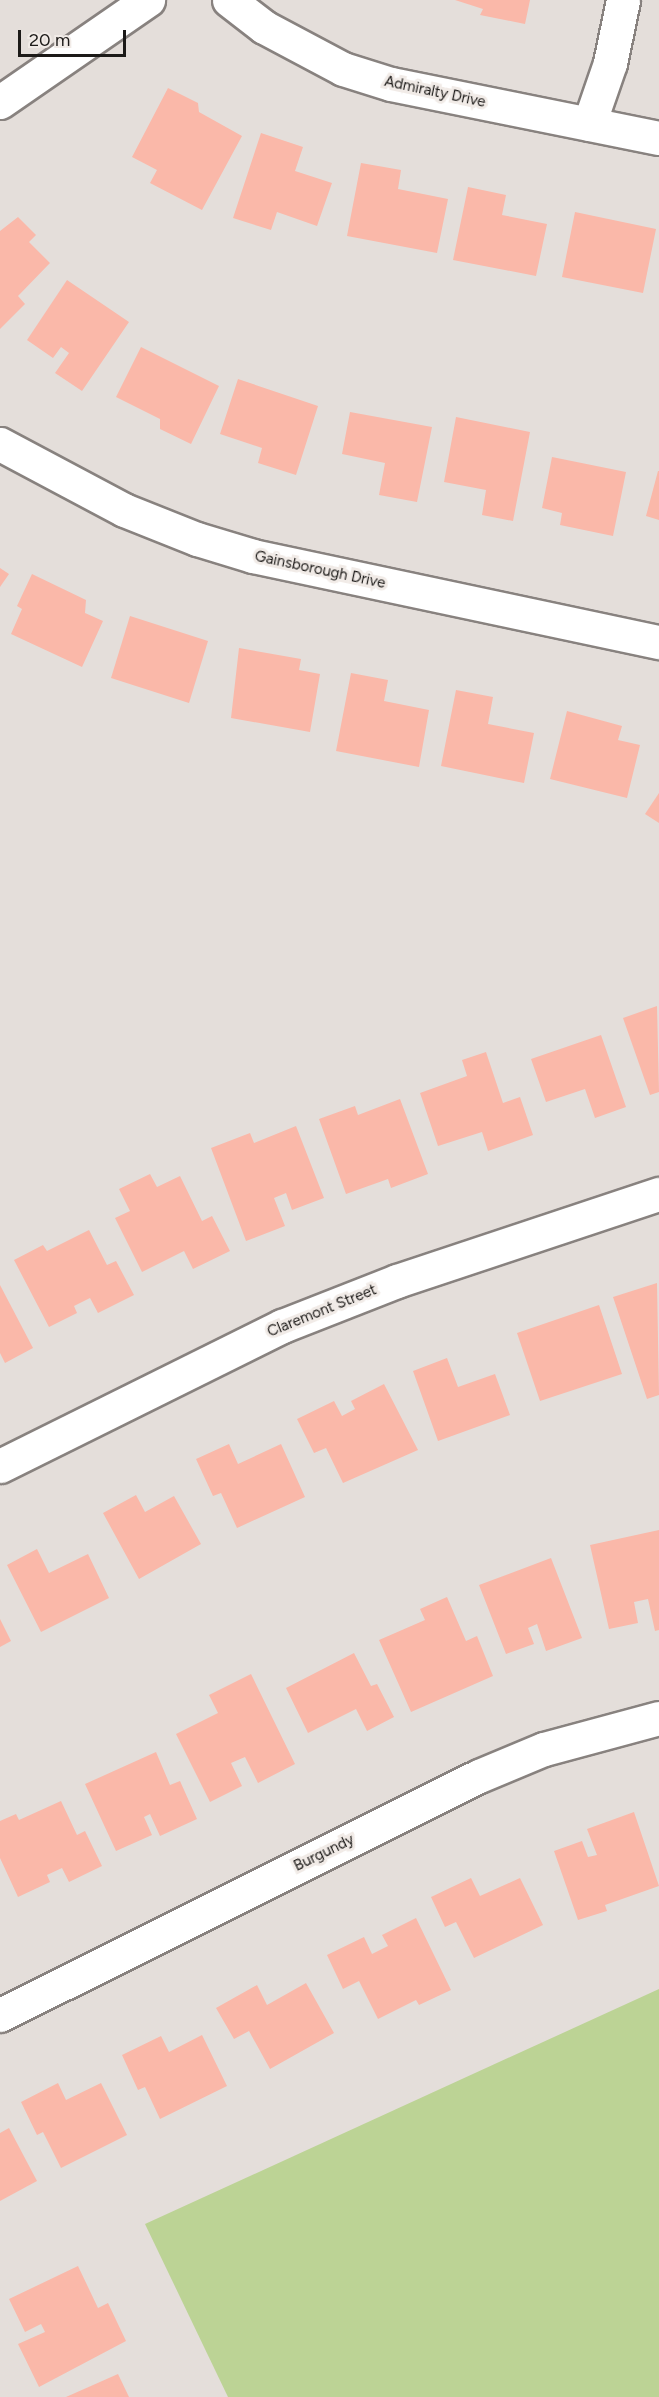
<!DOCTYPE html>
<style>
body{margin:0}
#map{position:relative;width:659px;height:2397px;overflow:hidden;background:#e4deda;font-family:Figtree,sans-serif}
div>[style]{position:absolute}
.green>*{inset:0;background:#bcd395}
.building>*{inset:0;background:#fab8a9}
.roads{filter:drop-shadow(2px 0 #88827f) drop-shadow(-2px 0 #88827f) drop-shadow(0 2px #88827f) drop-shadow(0 -2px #88827f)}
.street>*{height:33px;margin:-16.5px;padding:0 16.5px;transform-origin:16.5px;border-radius:16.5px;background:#fff}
span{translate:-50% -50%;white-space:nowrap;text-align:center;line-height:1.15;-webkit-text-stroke:6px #f1ebe7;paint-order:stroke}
.street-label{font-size:15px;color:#1c1a18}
.scale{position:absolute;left:18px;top:30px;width:108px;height:27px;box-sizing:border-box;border:3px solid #1c1a18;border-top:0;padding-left:8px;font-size:18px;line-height:21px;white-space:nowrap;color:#1c1a18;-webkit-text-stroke:4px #f1ebe7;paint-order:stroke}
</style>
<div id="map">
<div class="green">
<div style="clip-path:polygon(659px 1989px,659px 2397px,228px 2397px,145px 2224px)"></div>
</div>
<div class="building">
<div style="clip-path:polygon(455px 0,530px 0,525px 24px,480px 15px,483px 9px)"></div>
<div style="clip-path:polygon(168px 88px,198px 103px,199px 112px,242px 136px,202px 210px,150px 183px,157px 170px,132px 157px)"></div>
<div style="clip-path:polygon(261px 133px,303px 147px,295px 171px,332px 183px,317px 226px,277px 212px,271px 230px,233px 218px)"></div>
<div style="clip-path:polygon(361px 163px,401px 170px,398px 189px,448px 199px,437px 253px,347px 236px)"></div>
<div style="clip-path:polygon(468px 187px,506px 195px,502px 215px,547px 224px,536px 276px,453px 260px)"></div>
<div style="clip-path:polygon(575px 212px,656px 229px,643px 293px,562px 277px)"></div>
<div style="clip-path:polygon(18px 217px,36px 235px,29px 242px,50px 263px,18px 296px,25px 304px,0 329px,0 231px)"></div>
<div style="clip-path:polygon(67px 280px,129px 322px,82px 391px,55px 373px,69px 353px,61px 347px,53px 358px,27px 340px)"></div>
<div style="clip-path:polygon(141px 347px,219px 386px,191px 444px,160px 429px,160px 419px,116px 397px)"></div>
<div style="clip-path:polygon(238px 379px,318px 406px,296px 475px,258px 463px,262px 448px,220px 434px)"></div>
<div style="clip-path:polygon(350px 412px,432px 427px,417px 502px,379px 495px,385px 463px,342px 454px)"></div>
<div style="clip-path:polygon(456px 417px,530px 432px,513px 521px,482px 515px,486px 490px,444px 482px)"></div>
<div style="clip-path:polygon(552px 457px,626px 472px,613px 536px,560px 525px,562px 513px,542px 508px)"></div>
<div style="clip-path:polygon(658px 471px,659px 471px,659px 520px,646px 516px)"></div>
<div style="clip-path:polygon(0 568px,9px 574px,0 587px)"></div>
<div style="clip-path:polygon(32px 574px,86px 600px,85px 613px,103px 621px,82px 667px,11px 634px,22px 609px,17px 606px)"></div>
<div style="clip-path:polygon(130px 616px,208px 641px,189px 703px,111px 678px)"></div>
<div style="clip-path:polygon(239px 648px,301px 659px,299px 670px,320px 674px,310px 732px,231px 718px)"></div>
<div style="clip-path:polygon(351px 673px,388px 680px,384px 701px,429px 710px,419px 767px,336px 751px)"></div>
<div style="clip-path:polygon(456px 690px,493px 697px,488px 724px,534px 733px,524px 783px,441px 766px)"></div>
<div style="clip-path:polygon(567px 711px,622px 726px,618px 740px,640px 745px,627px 798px,550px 779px)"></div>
<div style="clip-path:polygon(659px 793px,659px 823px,645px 814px)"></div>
<div style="clip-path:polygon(657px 1006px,659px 1092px,650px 1095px,623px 1018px)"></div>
<div style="clip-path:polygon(601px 1035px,626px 1107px,595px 1118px,585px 1089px,546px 1102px,531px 1059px)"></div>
<div style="clip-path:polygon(486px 1052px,503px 1103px,520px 1097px,533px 1135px,488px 1151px,482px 1132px,438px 1146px,420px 1093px,467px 1076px,462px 1060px)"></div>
<div style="clip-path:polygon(400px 1099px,428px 1174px,391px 1188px,388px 1179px,346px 1194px,319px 1119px,355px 1106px,358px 1115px)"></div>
<div style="clip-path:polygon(296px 1126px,324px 1198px,292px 1210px,286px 1193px,274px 1198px,285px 1226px,246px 1241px,211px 1148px,250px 1133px,254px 1143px)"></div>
<div style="clip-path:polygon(150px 1174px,157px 1187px,180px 1176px,202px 1221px,212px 1216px,230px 1251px,193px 1269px,184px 1251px,142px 1272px,115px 1218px,130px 1211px,119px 1189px)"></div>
<div style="clip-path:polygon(89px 1230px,107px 1265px,116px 1261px,134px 1295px,98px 1313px,90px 1298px,74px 1306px,77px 1313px,49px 1327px,14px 1260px,43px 1245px,47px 1251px)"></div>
<div style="clip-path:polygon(657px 1283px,659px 1395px,647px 1399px,613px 1297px)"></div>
<div style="clip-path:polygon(0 1285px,33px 1348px,5px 1363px,0 1353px)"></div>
<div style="clip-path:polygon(599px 1305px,622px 1374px,540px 1401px,517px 1333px)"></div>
<div style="clip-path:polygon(447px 1358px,458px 1387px,495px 1374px,510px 1415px,438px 1441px,413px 1371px)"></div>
<div style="clip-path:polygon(384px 1384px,418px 1450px,343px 1483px,326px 1448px,314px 1453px,297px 1419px,334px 1401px,342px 1416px,355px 1409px,351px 1401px)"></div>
<div style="clip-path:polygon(229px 1444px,238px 1464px,281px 1444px,305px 1497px,237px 1528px,221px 1493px,213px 1496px,196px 1459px)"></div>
<div style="clip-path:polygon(136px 1495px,145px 1512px,174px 1496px,201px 1544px,139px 1579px,103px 1513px)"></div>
<div style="clip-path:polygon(659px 1530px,659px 1630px,655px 1631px,648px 1599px,634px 1602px,638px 1623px,609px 1629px,590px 1545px)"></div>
<div style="clip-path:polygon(37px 1549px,49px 1573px,88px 1554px,109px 1598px,41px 1632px,7px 1565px)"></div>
<div style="clip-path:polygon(551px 1558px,582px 1638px,546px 1651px,537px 1624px,528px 1628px,534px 1644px,506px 1654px,479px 1585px)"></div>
<div style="clip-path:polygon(447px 1597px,466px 1641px,477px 1636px,493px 1676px,411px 1712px,379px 1640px,425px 1620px,420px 1609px)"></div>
<div style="clip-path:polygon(0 1619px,11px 1641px,0 1647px)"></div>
<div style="clip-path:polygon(354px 1653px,371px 1686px,377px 1684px,394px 1717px,367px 1731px,356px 1709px,308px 1733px,286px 1688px)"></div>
<div style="clip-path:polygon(251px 1674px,295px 1764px,258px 1783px,245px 1757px,231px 1763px,242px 1786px,210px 1802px,176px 1734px,218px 1713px,209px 1695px)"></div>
<div style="clip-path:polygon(156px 1752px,170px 1785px,180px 1781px,197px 1819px,160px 1836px,150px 1814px,144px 1817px,152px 1835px,116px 1851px,85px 1784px)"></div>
<div style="clip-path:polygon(61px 1801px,77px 1835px,85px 1831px,102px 1866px,69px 1882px,62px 1868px,47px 1875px,50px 1882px,18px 1897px,0 1858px,0 1821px,16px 1814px,19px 1820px)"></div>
<div style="clip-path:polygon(634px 1812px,659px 1886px,605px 1905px,607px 1911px,578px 1920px,554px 1851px,582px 1841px,588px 1857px,597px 1855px,587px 1829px)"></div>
<div style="clip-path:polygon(471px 1878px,480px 1896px,520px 1878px,543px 1925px,474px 1958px,456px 1922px,445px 1927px,431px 1897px)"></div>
<div style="clip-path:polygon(416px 1918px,451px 1990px,419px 2005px,416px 2000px,378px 2019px,359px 1981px,343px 1989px,327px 1955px,364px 1937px,372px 1954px,388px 1946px,382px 1935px)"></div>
<div style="clip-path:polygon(306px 1983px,334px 2033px,270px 2069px,249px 2031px,234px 2039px,216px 2008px,257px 1985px,267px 2005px)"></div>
<div style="clip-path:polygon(202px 2035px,227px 2086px,160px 2119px,145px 2087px,138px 2090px,122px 2055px,161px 2036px,169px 2052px)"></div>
<div style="clip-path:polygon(58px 2083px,66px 2100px,101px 2083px,127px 2135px,61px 2168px,43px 2132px,37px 2135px,21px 2102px)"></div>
<div style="clip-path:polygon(9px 2128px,37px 2181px,0 2201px,0 2133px)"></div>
<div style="clip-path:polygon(78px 2266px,98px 2308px,108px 2303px,126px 2341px,39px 2387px,18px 2344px,45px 2332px,41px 2324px,25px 2332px,9px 2299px)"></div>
<div style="clip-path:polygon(118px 2374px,129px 2397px,66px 2397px)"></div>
</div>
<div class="roads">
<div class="street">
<div style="left:229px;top:0;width:44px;rotate:37.6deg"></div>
<div style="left:264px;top:27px;width:89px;rotate:28deg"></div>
<div style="left:343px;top:69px;width:50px;rotate:17.4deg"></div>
<div style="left:391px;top:84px;width:273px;rotate:11.4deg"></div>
<div style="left:0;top:102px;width:180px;rotate:-34.6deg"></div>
<div style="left:589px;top:124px;width:65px;rotate:-71deg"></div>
<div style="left:610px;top:63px;width:64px;rotate:-78.3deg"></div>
<div style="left:0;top:444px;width:140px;rotate:28deg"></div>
<div style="left:124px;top:510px;width:79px;rotate:21.7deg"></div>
<div style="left:197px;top:539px;width:59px;rotate:16.9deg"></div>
<div style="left:253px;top:556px;width:415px;rotate:12deg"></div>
<div style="left:0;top:1466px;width:315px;rotate:-26.4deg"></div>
<div style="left:282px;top:1326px;width:123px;rotate:-21.4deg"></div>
<div style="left:397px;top:1281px;width:276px;rotate:-18.4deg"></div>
<div style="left:0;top:2015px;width:535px;rotate:-26.52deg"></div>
<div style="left:479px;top:1776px;width:70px;rotate:-22.6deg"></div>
<div style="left:544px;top:1749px;width:119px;rotate:-15.1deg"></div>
</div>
</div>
<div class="street-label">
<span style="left:435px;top:92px;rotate:12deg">Admiralty Drive</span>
<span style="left:320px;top:570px;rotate:12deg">Gainsborough Drive</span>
<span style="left:322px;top:1311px;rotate:-22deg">Claremont Street</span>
<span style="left:324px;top:1853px;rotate:-26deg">Burgundy</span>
</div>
<div class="scale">20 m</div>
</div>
